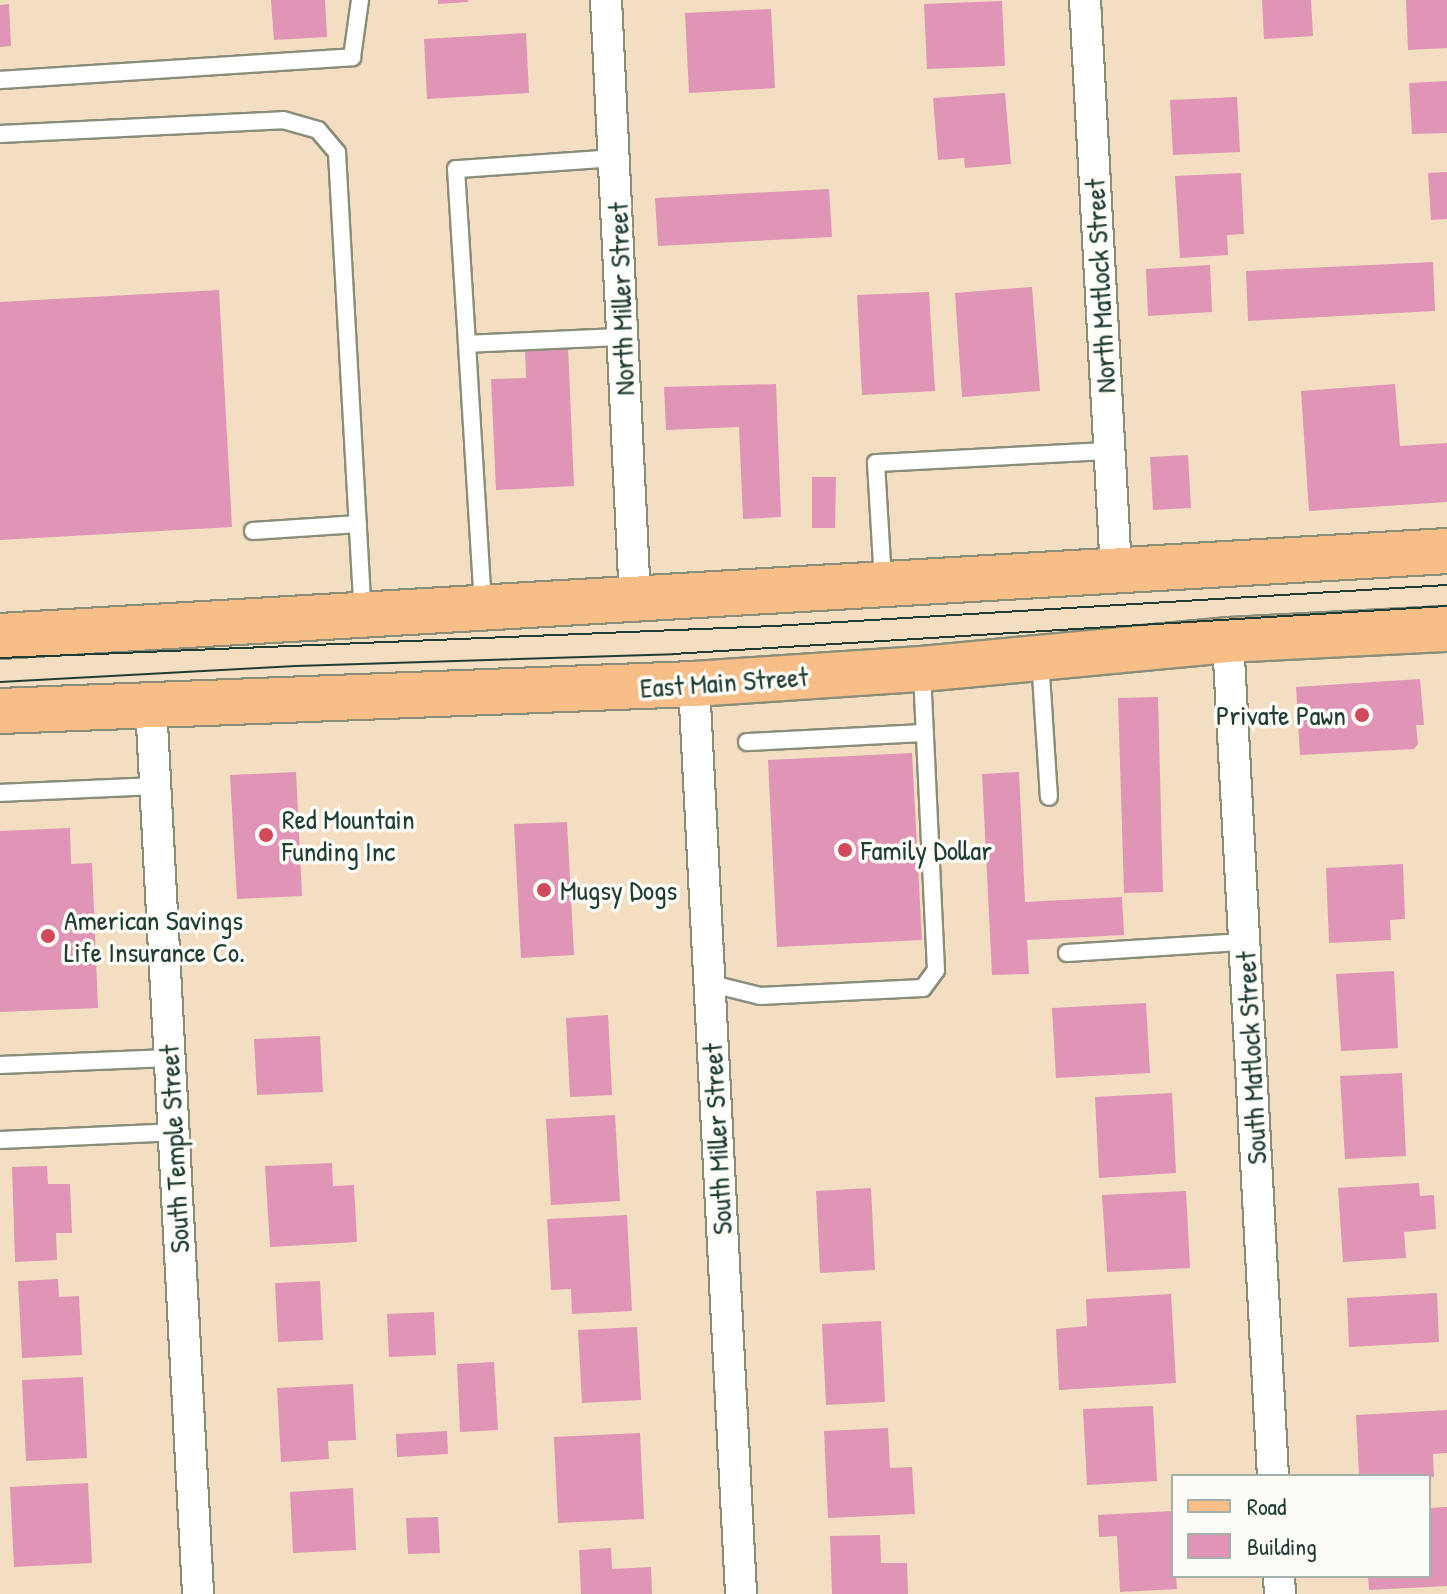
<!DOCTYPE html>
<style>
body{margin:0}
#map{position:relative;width:1447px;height:1594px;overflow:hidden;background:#f3dec2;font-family:"Patrick Hand",sans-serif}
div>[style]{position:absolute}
.building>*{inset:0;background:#e095b7}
.roads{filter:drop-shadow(2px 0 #898e7b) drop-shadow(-2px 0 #898e7b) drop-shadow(0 2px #898e7b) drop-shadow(0 -2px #898e7b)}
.service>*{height:16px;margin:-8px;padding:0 8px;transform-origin:8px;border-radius:8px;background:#fff}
.minor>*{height:30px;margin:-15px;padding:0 15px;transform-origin:15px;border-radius:15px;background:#fff}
.primary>*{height:44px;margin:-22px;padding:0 22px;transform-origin:22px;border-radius:22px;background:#f7be88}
.tram>*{height:2px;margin:-1px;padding:0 1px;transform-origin:1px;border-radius:1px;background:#1f3d34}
.dots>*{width:22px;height:22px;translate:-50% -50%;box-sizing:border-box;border:4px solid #fdfcf7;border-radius:50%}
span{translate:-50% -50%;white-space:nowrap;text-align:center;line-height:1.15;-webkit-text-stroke:7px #fdfcf7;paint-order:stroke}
.street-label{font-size:28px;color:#1f3d34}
.poi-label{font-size:28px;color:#1f3d34}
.right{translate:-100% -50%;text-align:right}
.left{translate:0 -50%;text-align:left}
.legend{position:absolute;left:1171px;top:1474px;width:260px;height:104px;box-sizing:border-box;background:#fdfcf7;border:2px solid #a4b0a9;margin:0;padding:10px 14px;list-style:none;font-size:24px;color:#1f3d34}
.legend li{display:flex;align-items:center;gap:16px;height:40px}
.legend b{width:40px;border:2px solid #a4b0a9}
</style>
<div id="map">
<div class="building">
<div style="clip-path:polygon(271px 0,325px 0,327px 37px,274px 40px)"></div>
<div style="clip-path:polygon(438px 0,468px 0,468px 2px,438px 4px)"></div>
<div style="clip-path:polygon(1262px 0,1311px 0,1313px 36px,1264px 39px)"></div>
<div style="clip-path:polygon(1406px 0,1447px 0,1447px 48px,1408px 50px)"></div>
<div style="clip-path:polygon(1002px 1px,1005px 66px,927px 69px,924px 4px)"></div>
<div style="clip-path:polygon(9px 4px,11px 46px,0 47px,0 5px)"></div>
<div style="clip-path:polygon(771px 9px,775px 88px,689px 93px,685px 13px)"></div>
<div style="clip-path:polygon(526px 33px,529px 93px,427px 99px,424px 39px)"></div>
<div style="clip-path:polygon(1447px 81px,1447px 133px,1412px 134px,1409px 83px)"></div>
<div style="clip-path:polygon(1005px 93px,1011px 164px,965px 168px,964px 158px,938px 160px,933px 98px)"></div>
<div style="clip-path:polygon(1237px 97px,1240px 152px,1173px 155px,1170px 100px)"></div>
<div style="clip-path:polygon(1447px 172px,1447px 219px,1431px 220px,1428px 173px)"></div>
<div style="clip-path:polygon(1241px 173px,1244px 234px,1227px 235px,1228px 255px,1180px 258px,1175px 176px)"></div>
<div style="clip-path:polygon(829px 189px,832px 237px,658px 246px,655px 198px)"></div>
<div style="clip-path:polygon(1433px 262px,1435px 311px,1248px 321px,1246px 271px)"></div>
<div style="clip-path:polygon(1210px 265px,1212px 312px,1148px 316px,1146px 269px)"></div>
<div style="clip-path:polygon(1032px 287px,1040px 391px,962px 397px,955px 293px)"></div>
<div style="clip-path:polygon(219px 290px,232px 527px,0 540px,0 302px)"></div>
<div style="clip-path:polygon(929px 292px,935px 391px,862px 395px,857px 295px)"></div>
<div style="clip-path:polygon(568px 347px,574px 486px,496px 490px,491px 379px,526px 378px,525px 348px)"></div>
<div style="clip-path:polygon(776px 384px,781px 517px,743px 519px,739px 427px,666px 430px,664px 387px)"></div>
<div style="clip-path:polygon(1395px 384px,1400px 446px,1447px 443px,1447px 502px,1309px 511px,1301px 391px)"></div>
<div style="clip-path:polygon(1188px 455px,1191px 508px,1153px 510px,1150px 457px)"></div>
<div style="clip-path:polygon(812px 477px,836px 477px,835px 528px,812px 528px)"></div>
<div style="clip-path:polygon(1420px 679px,1424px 725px,1416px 725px,1418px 744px,1414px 749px,1300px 755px,1296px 687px)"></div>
<div style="clip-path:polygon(1158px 697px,1163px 892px,1124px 893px,1118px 698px)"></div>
<div style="clip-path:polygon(912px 753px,922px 940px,777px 947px,768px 760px)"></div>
<div style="clip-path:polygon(296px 772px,302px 896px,237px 899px,230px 775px)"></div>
<div style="clip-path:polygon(1019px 772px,1025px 902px,1122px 897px,1124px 935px,1027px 940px,1029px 974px,992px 975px,982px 774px)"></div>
<div style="clip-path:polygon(567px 822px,574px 955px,521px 958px,514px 824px)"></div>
<div style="clip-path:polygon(70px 828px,71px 864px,92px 863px,98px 1008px,0 1012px,0 831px)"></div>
<div style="clip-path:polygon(1403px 864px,1405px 919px,1390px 920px,1391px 940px,1329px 943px,1326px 868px)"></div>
<div style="clip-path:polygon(1394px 971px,1398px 1048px,1341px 1051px,1336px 974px)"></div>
<div style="clip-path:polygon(1146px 1003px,1150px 1073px,1056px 1078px,1052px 1008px)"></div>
<div style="clip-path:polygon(608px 1015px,612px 1095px,570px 1097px,566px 1018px)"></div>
<div style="clip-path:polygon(320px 1036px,323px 1092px,257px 1095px,254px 1039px)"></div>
<div style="clip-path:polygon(1402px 1073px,1406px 1156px,1345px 1159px,1340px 1076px)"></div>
<div style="clip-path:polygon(1172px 1093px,1176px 1173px,1099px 1178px,1095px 1097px)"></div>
<div style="clip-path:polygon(615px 1115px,620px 1201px,551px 1205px,546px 1119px)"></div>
<div style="clip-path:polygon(332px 1163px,333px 1186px,354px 1185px,357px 1242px,270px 1247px,265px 1166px)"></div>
<div style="clip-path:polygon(47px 1166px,48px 1184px,70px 1184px,72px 1233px,56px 1233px,57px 1260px,15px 1262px,12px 1167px)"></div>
<div style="clip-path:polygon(1419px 1183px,1420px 1196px,1434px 1195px,1436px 1229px,1404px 1232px,1406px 1258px,1343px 1262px,1338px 1188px)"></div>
<div style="clip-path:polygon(871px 1188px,875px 1270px,820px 1273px,816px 1191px)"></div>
<div style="clip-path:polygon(1186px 1191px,1190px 1268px,1107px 1272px,1102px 1195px)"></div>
<div style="clip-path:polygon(627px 1215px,632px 1311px,572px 1314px,571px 1289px,551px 1290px,547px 1219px)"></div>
<div style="clip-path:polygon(58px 1279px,59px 1297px,79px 1296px,82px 1355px,22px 1358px,18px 1281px)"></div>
<div style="clip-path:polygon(320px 1281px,323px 1340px,278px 1342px,275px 1283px)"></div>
<div style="clip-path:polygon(1437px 1293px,1439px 1342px,1349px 1347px,1347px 1298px)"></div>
<div style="clip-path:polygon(1171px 1294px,1176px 1383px,1059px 1390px,1056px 1329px,1087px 1326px,1086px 1299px)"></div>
<div style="clip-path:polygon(434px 1312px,436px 1355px,389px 1357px,387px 1314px)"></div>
<div style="clip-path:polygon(881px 1321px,885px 1402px,826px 1405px,822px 1324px)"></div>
<div style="clip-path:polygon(637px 1327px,641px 1400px,582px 1403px,578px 1330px)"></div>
<div style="clip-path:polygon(494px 1362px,498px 1430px,460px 1432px,457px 1364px)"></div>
<div style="clip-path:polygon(83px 1377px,87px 1458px,26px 1461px,22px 1380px)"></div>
<div style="clip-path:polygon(353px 1384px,356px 1440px,328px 1441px,329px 1459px,281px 1462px,277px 1388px)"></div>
<div style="clip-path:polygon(1153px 1406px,1157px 1481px,1087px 1485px,1083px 1409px)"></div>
<div style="clip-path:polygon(1447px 1410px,1447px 1453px,1433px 1454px,1434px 1477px,1359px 1476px,1356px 1415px)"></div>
<div style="clip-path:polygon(888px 1428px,890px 1468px,912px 1467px,915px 1514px,828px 1518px,824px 1431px)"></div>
<div style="clip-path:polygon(447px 1431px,448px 1454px,397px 1457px,396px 1434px)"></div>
<div style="clip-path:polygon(640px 1433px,644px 1519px,558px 1523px,554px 1437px)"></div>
<div style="clip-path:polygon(88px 1483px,92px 1563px,14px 1567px,10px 1487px)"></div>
<div style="clip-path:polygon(353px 1488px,356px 1550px,293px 1553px,290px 1492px)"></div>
<div style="clip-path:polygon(1447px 1507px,1447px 1586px,1369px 1590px,1368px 1576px,1429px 1576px,1429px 1508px)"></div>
<div style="clip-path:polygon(1173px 1511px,1173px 1576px,1176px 1576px,1177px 1589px,1120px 1592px,1117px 1536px,1099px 1537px,1098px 1515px)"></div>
<div style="clip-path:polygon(438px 1517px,440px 1553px,408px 1554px,406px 1518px)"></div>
<div style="clip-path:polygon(880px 1535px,881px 1563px,907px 1563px,908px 1594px,832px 1594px,830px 1536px)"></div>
<div style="clip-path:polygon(611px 1548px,612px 1569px,651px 1567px,652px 1594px,581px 1594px,579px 1550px)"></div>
</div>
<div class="roads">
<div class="service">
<div style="left:0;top:80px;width:353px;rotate:-3.7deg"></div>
<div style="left:352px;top:57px;width:58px;rotate:-82deg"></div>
<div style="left:0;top:134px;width:283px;rotate:-2.8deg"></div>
<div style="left:283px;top:120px;width:36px;rotate:16deg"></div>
<div style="left:318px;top:130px;width:30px;rotate:50deg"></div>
<div style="left:337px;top:153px;width:461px;rotate:86.8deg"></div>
<div style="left:615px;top:158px;width:159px;rotate:176deg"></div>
<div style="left:456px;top:169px;width:175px;rotate:86.4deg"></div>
<div style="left:467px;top:344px;width:155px;rotate:-2.6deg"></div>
<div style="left:467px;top:344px;width:262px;rotate:86.5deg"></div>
<div style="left:253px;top:531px;width:105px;rotate:-3.8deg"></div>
<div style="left:883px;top:581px;width:118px;rotate:-93.4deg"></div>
<div style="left:876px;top:463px;width:232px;rotate:-3deg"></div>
<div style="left:1040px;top:659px;width:138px;rotate:86.3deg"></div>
<div style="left:747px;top:742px;width:178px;rotate:-2.9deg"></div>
<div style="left:0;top:793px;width:154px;rotate:-2.6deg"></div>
<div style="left:1067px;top:953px;width:177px;rotate:-3.6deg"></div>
<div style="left:708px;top:983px;width:54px;rotate:14deg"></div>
<div style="left:760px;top:996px;width:163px;rotate:-2.8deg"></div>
<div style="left:923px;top:988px;width:22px;rotate:-54deg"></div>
<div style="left:936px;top:970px;width:299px;rotate:-92.7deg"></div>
<div style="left:0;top:1065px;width:169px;rotate:-2.4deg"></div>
<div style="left:0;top:1140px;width:173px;rotate:-2.6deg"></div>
</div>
<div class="minor">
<div style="left:606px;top:0;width:600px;rotate:87.23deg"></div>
<div style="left:1085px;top:0;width:572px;rotate:86.89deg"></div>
<div style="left:1228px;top:640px;width:837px;rotate:86.92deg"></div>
<div style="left:694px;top:684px;width:911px;rotate:87.04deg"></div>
<div style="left:151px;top:705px;width:890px;rotate:86.97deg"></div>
<div style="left:1279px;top:1576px;width:18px;rotate:87deg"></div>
</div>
<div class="primary">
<div style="left:0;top:636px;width:1449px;rotate:-3.36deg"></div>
<div style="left:0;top:711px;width:695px;rotate:-2.23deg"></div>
<div style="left:694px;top:684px;width:228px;rotate:-3.8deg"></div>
<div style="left:922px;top:669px;width:307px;rotate:-5.4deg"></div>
<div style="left:1228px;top:640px;width:219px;rotate:-2.9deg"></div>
</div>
</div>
<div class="tram">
<div style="left:0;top:658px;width:775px;rotate:-2.37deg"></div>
<div style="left:774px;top:626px;width:674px;rotate:-3.49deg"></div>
<div style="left:0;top:682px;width:296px;rotate:-3.1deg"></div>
<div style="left:296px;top:666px;width:377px;rotate:-1.8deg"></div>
<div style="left:673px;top:654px;width:775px;rotate:-3.55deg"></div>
</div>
<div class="dots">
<div style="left:1362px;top:715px;background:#d1495b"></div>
<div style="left:266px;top:835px;background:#d1495b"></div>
<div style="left:845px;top:850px;background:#d1495b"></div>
<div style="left:544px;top:890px;background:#d1495b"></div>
<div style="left:48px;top:936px;background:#d1495b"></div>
</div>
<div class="street-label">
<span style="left:1100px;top:286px;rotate:-93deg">North Matlock Street</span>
<span style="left:621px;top:299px;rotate:-92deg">North Miller Street</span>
<span style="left:724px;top:682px;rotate:-4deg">East Main Street</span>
<span style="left:1251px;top:1058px;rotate:-93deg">South Matlock Street</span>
<span style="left:717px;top:1139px;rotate:-93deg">South Miller Street</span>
<span style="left:174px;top:1149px;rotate:-93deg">South Temple Street</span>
</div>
<div class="poi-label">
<span class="right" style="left:1346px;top:715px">Private Pawn</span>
<span class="left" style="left:282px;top:835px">Red Mountain<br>Funding Inc</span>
<span class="left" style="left:861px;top:850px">Family Dollar</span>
<span class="left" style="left:560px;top:890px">Mugsy Dogs</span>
<span class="left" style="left:64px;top:936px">American Savings<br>Life Insurance Co.</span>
</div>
<ul class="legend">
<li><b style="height:10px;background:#f7be88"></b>Road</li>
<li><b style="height:22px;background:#e095b7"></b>Building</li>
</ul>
</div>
